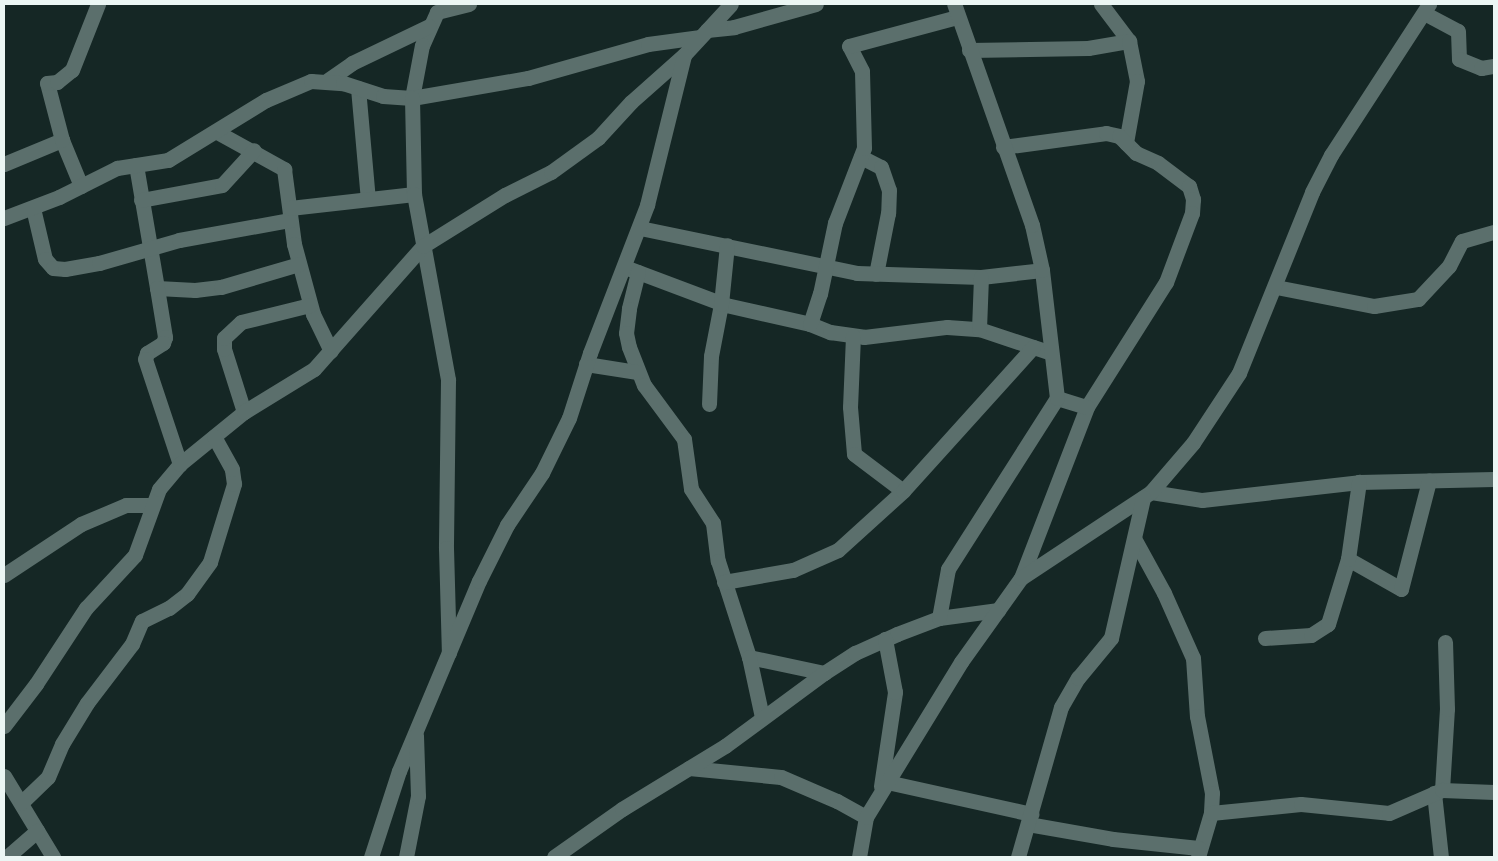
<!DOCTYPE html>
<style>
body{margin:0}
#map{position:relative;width:1498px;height:861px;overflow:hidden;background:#152725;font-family:Bitter,serif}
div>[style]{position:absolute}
.minor>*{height:15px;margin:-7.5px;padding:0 7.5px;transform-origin:7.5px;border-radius:7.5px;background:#5b6f6c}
span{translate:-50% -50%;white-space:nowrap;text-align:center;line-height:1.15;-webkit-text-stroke:5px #070e0d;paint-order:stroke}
.frame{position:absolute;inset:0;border:5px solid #ebf6f4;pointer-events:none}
</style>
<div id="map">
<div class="minor">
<div style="left:469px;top:4px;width:33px;rotate:166deg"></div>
<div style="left:437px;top:12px;width:36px;rotate:114deg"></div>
<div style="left:422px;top:45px;width:54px;rotate:100.7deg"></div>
<div style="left:412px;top:98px;width:118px;rotate:-9.8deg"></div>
<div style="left:528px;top:78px;width:125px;rotate:-15.8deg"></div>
<div style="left:648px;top:44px;width:51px;rotate:-7.8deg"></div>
<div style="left:1101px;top:4px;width:46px;rotate:52.9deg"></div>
<div style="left:1424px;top:13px;width:38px;rotate:28deg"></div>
<div style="left:1458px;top:31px;width:28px;rotate:88deg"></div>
<div style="left:1459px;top:59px;width:24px;rotate:22deg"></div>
<div style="left:1481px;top:68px;width:13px;rotate:-9deg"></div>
<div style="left:707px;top:30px;width:27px;rotate:-6deg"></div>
<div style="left:734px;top:27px;width:85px;rotate:-15.7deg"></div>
<div style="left:969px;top:50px;width:119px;rotate:-1deg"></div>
<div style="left:1088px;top:48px;width:42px;rotate:-9.7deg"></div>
<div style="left:1129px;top:41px;width:41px;rotate:78.7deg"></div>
<div style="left:1137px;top:81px;width:63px;rotate:100.1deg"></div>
<div style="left:1126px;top:143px;width:14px;rotate:45deg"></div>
<div style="left:1136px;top:153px;width:24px;rotate:24deg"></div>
<div style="left:1158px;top:163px;width:39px;rotate:37deg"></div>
<div style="left:1189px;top:186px;width:14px;rotate:73deg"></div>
<div style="left:1193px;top:199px;width:14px;rotate:94deg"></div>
<div style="left:1192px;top:213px;width:74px;rotate:110.6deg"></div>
<div style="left:1166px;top:282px;width:148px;rotate:122.3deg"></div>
<div style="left:1087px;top:407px;width:183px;rotate:111.1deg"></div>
<div style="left:328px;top:80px;width:29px;rotate:-35deg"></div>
<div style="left:352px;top:63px;width:85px;rotate:-25.7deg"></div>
<div style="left:358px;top:88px;width:111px;rotate:84.9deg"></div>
<div style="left:217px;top:132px;width:77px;rotate:28.9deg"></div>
<div style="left:284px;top:169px;width:76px;rotate:82.4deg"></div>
<div style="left:294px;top:244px;width:73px;rotate:74.8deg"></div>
<div style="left:313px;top:314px;width:41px;rotate:64.1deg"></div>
<div style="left:1003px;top:147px;width:104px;rotate:-7.7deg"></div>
<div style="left:1106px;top:133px;width:13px;rotate:13deg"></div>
<div style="left:1119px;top:136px;width:10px;rotate:45deg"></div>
<div style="left:861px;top:157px;width:22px;rotate:27deg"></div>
<div style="left:881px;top:167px;width:24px;rotate:71deg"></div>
<div style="left:889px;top:190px;width:23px;rotate:92deg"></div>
<div style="left:888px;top:213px;width:62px;rotate:101.1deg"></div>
<div style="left:4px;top:164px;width:63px;rotate:-22.5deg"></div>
<div style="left:136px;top:165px;width:125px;rotate:80.3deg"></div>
<div style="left:157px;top:288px;width:38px;rotate:3deg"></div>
<div style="left:195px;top:290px;width:26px;rotate:-7deg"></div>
<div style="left:221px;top:287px;width:81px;rotate:-16.4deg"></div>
<div style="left:81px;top:186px;width:50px;rotate:-112.4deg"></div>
<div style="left:62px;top:140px;width:59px;rotate:-104.7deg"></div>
<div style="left:47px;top:83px;width:10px;rotate:-6deg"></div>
<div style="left:57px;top:82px;width:19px;rotate:-39deg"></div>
<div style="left:72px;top:70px;width:71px;rotate:-68.5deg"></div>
<div style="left:141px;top:200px;width:82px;rotate:-10.5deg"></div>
<div style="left:222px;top:185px;width:47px;rotate:-47.6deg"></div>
<div style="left:33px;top:208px;width:52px;rotate:76.8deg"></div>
<div style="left:45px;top:259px;width:12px;rotate:48deg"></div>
<div style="left:53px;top:268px;width:12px;rotate:5deg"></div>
<div style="left:65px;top:269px;width:35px;rotate:-10deg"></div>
<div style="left:99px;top:263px;width:83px;rotate:-16deg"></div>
<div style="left:179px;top:240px;width:113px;rotate:-10.2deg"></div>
<div style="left:290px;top:208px;width:125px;rotate:-6.4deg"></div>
<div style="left:4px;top:218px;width:59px;rotate:-20.9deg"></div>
<div style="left:59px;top:197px;width:65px;rotate:-26.6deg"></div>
<div style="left:117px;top:168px;width:52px;rotate:-8.9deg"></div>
<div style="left:168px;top:160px;width:115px;rotate:-31.5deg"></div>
<div style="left:266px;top:100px;width:49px;rotate:-22.9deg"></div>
<div style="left:311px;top:81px;width:32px;rotate:4deg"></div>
<div style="left:343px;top:83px;width:42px;rotate:18deg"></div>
<div style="left:383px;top:96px;width:29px;rotate:4deg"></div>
<div style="left:412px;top:98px;width:96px;rotate:88.8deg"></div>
<div style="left:414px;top:194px;width:189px;rotate:79.6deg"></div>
<div style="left:448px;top:380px;width:168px;rotate:90.7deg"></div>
<div style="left:446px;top:548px;width:105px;rotate:88.4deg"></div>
<div style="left:640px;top:228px;width:222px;rotate:11.7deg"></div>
<div style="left:857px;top:273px;width:124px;rotate:1.8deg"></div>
<div style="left:981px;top:277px;width:61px;rotate:-6.5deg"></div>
<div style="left:630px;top:269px;width:103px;rotate:20.6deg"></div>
<div style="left:726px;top:305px;width:86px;rotate:12.7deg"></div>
<div style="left:810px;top:324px;width:22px;rotate:22deg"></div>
<div style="left:830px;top:332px;width:34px;rotate:8deg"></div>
<div style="left:864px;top:337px;width:84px;rotate:-6.9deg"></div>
<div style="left:947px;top:327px;width:32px;rotate:4deg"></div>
<div style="left:979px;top:329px;width:76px;rotate:18.4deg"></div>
<div style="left:638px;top:272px;width:38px;rotate:104deg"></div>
<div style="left:629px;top:309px;width:24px;rotate:97deg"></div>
<div style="left:626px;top:333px;width:14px;rotate:78deg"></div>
<div style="left:629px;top:347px;width:41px;rotate:68.5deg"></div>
<div style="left:644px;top:385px;width:67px;rotate:53.5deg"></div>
<div style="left:684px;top:439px;width:50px;rotate:82deg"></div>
<div style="left:691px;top:489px;width:40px;rotate:57.1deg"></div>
<div style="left:713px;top:523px;width:38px;rotate:83deg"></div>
<div style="left:718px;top:561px;width:101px;rotate:72.1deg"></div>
<div style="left:749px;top:657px;width:77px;rotate:12deg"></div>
<div style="left:824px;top:673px;width:37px;rotate:-33deg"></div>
<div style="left:855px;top:653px;width:46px;rotate:-24.3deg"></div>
<div style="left:897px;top:634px;width:45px;rotate:-20.9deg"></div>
<div style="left:939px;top:618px;width:60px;rotate:-7.7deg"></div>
<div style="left:1276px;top:287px;width:100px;rotate:11deg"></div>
<div style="left:1374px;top:306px;width:45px;rotate:-9deg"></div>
<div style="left:1418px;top:299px;width:45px;rotate:-46.8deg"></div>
<div style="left:1449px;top:266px;width:28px;rotate:-63deg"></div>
<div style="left:1462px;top:241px;width:33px;rotate:-16deg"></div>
<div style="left:157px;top:288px;width:50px;rotate:80.7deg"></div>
<div style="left:165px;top:337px;width:6px;rotate:108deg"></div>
<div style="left:163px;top:343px;width:19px;rotate:148deg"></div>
<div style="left:147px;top:353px;width:6px;rotate:108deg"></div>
<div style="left:145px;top:359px;width:111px;rotate:71.6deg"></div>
<div style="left:810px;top:324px;width:32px;rotate:-72deg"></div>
<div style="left:820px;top:294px;width:73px;rotate:-78.1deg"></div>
<div style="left:835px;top:223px;width:80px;rotate:-68.9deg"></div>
<div style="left:864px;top:148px;width:77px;rotate:-91.5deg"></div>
<div style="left:862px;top:71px;width:28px;rotate:-117deg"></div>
<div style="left:849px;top:46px;width:112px;rotate:-15deg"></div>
<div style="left:979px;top:329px;width:52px;rotate:-87.8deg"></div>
<div style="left:853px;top:336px;width:71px;rotate:92.4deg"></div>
<div style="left:850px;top:407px;width:47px;rotate:85.1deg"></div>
<div style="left:854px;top:454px;width:61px;rotate:37.1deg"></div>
<div style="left:586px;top:364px;width:52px;rotate:8.9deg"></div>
<div style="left:1057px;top:398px;width:31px;rotate:17deg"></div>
<div style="left:709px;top:404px;width:48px;rotate:-87.6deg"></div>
<div style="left:711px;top:356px;width:53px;rotate:-79.1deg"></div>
<div style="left:721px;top:304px;width:59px;rotate:-84.2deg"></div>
<div style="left:244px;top:412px;width:66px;rotate:-107.6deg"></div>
<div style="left:224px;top:349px;width:11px;rotate:-90deg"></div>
<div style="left:224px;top:338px;width:23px;rotate:-43deg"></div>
<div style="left:241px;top:322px;width:71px;rotate:-13.8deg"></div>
<div style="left:1151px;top:492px;width:52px;rotate:8.9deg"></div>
<div style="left:1202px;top:500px;width:158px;rotate:-6.5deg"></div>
<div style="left:1359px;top:482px;width:135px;rotate:-1.3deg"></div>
<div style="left:1135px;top:540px;width:60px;rotate:61.3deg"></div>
<div style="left:1164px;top:593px;width:71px;rotate:66deg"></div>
<div style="left:1193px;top:658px;width:58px;rotate:86.1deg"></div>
<div style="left:1197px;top:716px;width:78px;rotate:79deg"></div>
<div style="left:1212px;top:793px;width:20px;rotate:93deg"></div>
<div style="left:1211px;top:813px;width:46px;rotate:106.5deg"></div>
<div style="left:1348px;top:559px;width:61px;rotate:29.5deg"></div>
<div style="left:1401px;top:589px;width:112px;rotate:-75.5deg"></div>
<div style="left:4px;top:575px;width:92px;rotate:-33.5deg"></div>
<div style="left:81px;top:524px;width:49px;rotate:-22.9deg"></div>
<div style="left:126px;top:505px;width:25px"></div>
<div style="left:724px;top:582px;width:70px;rotate:-9.9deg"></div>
<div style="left:793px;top:570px;width:49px;rotate:-24deg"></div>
<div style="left:838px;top:550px;width:88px;rotate:-42.2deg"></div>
<div style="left:903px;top:491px;width:194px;rotate:-47.9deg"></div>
<div style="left:939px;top:618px;width:50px;rotate:-79.6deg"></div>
<div style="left:948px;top:569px;width:203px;rotate:-57.5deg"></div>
<div style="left:1057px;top:398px;width:129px;rotate:-96.7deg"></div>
<div style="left:1042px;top:270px;width:46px;rotate:-102.5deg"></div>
<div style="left:1032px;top:225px;width:234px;rotate:-109.4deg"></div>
<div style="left:1265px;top:638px;width:46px;rotate:-3.7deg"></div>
<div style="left:1311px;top:635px;width:20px;rotate:-33deg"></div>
<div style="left:1328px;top:624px;width:68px;rotate:-72.9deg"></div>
<div style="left:1348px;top:559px;width:78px;rotate:-81.9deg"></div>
<div style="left:749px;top:657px;width:61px;rotate:77.8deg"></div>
<div style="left:4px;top:726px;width:53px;rotate:-52.7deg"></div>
<div style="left:36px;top:684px;width:91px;rotate:-56.7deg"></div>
<div style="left:86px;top:608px;width:72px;rotate:-47.2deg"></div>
<div style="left:135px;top:555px;width:70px;rotate:-70deg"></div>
<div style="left:159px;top:489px;width:33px;rotate:-50deg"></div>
<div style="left:180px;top:464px;width:82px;rotate:-39.1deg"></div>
<div style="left:244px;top:412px;width:82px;rotate:-31.6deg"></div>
<div style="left:314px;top:369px;width:164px;rotate:-48.5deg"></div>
<div style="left:423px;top:246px;width:97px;rotate:-31.9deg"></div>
<div style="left:505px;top:195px;width:51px;rotate:-26.6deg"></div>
<div style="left:551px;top:172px;width:58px;rotate:-35.9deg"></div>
<div style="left:598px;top:138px;width:49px;rotate:-47.5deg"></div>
<div style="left:631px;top:102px;width:71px;rotate:-41.6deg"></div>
<div style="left:684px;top:55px;width:69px;rotate:-47.3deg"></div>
<div style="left:689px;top:768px;width:92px;rotate:5.6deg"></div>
<div style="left:781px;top:777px;width:61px;rotate:23.2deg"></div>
<div style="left:837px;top:801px;width:33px;rotate:29deg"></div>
<div style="left:866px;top:817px;width:41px;rotate:99.9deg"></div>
<div style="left:4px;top:776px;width:95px;rotate:58.8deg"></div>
<div style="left:887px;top:782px;width:148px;rotate:12.5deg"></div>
<div style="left:881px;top:786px;width:95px;rotate:-81.5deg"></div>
<div style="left:895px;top:692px;width:54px;rotate:-100.7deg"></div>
<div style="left:1442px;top:790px;width:81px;rotate:-86.5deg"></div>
<div style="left:1447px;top:709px;width:67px;rotate:-91.7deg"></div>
<div style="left:1434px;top:793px;width:64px;rotate:83.8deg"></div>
<div style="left:21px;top:803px;width:37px;rotate:-44deg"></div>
<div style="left:48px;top:777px;width:36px;rotate:-67deg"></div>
<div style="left:62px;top:744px;width:48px;rotate:-58.6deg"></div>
<div style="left:87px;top:703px;width:74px;rotate:-52.7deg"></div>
<div style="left:132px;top:644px;width:25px;rotate:-67deg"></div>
<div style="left:142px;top:621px;width:30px;rotate:-26deg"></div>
<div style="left:169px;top:608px;width:23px;rotate:-38deg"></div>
<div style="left:187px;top:594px;width:39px;rotate:-54deg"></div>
<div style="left:210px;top:562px;width:82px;rotate:-72.9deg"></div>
<div style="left:234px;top:484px;width:15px;rotate:-98deg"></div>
<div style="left:232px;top:469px;width:37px;rotate:-119deg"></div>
<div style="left:1211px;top:813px;width:90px;rotate:-5.7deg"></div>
<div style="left:1301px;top:804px;width:88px;rotate:5.8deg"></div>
<div style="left:1389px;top:813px;width:58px;rotate:-23.5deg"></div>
<div style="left:1442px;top:790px;width:52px;rotate:2.2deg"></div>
<div style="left:866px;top:817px;width:182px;rotate:-58.5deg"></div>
<div style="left:961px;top:662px;width:103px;rotate:-54.5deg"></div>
<div style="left:1021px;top:578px;width:156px;rotate:-33.5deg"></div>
<div style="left:1151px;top:492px;width:65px;rotate:-49.4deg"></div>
<div style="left:1193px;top:443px;width:84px;rotate:-56.7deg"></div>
<div style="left:1239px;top:373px;width:195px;rotate:-68deg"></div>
<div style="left:1312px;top:192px;width:42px;rotate:-62.8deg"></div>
<div style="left:1331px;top:155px;width:180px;rotate:-57deg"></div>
<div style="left:1028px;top:824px;width:86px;rotate:10deg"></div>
<div style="left:1113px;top:839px;width:86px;rotate:6deg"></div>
<div style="left:7px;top:857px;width:40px;rotate:-41deg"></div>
<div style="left:371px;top:857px;width:90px;rotate:-72deg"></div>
<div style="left:399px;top:771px;width:206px;rotate:-67.2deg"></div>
<div style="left:479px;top:581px;width:63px;rotate:-63.4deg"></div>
<div style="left:507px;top:525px;width:63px;rotate:-56.1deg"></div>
<div style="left:542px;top:473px;width:61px;rotate:-63.9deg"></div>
<div style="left:569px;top:418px;width:68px;rotate:-72.1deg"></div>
<div style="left:590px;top:353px;width:159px;rotate:-68.9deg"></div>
<div style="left:647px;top:205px;width:154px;rotate:-76.1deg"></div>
<div style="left:406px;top:857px;width:62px;rotate:-78.9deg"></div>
<div style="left:418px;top:796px;width:61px;rotate:-91.9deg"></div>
<div style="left:554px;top:857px;width:83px;rotate:-35.2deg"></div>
<div style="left:622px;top:809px;width:121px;rotate:-31.5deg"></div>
<div style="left:725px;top:746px;width:123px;rotate:-36.4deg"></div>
<div style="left:1018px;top:857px;width:156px;rotate:-74deg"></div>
<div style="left:1061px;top:707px;width:34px;rotate:-60deg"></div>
<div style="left:1078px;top:678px;width:52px;rotate:-50.5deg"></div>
<div style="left:1111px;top:638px;width:144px;rotate:-77.1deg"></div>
</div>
<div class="frame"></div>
</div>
